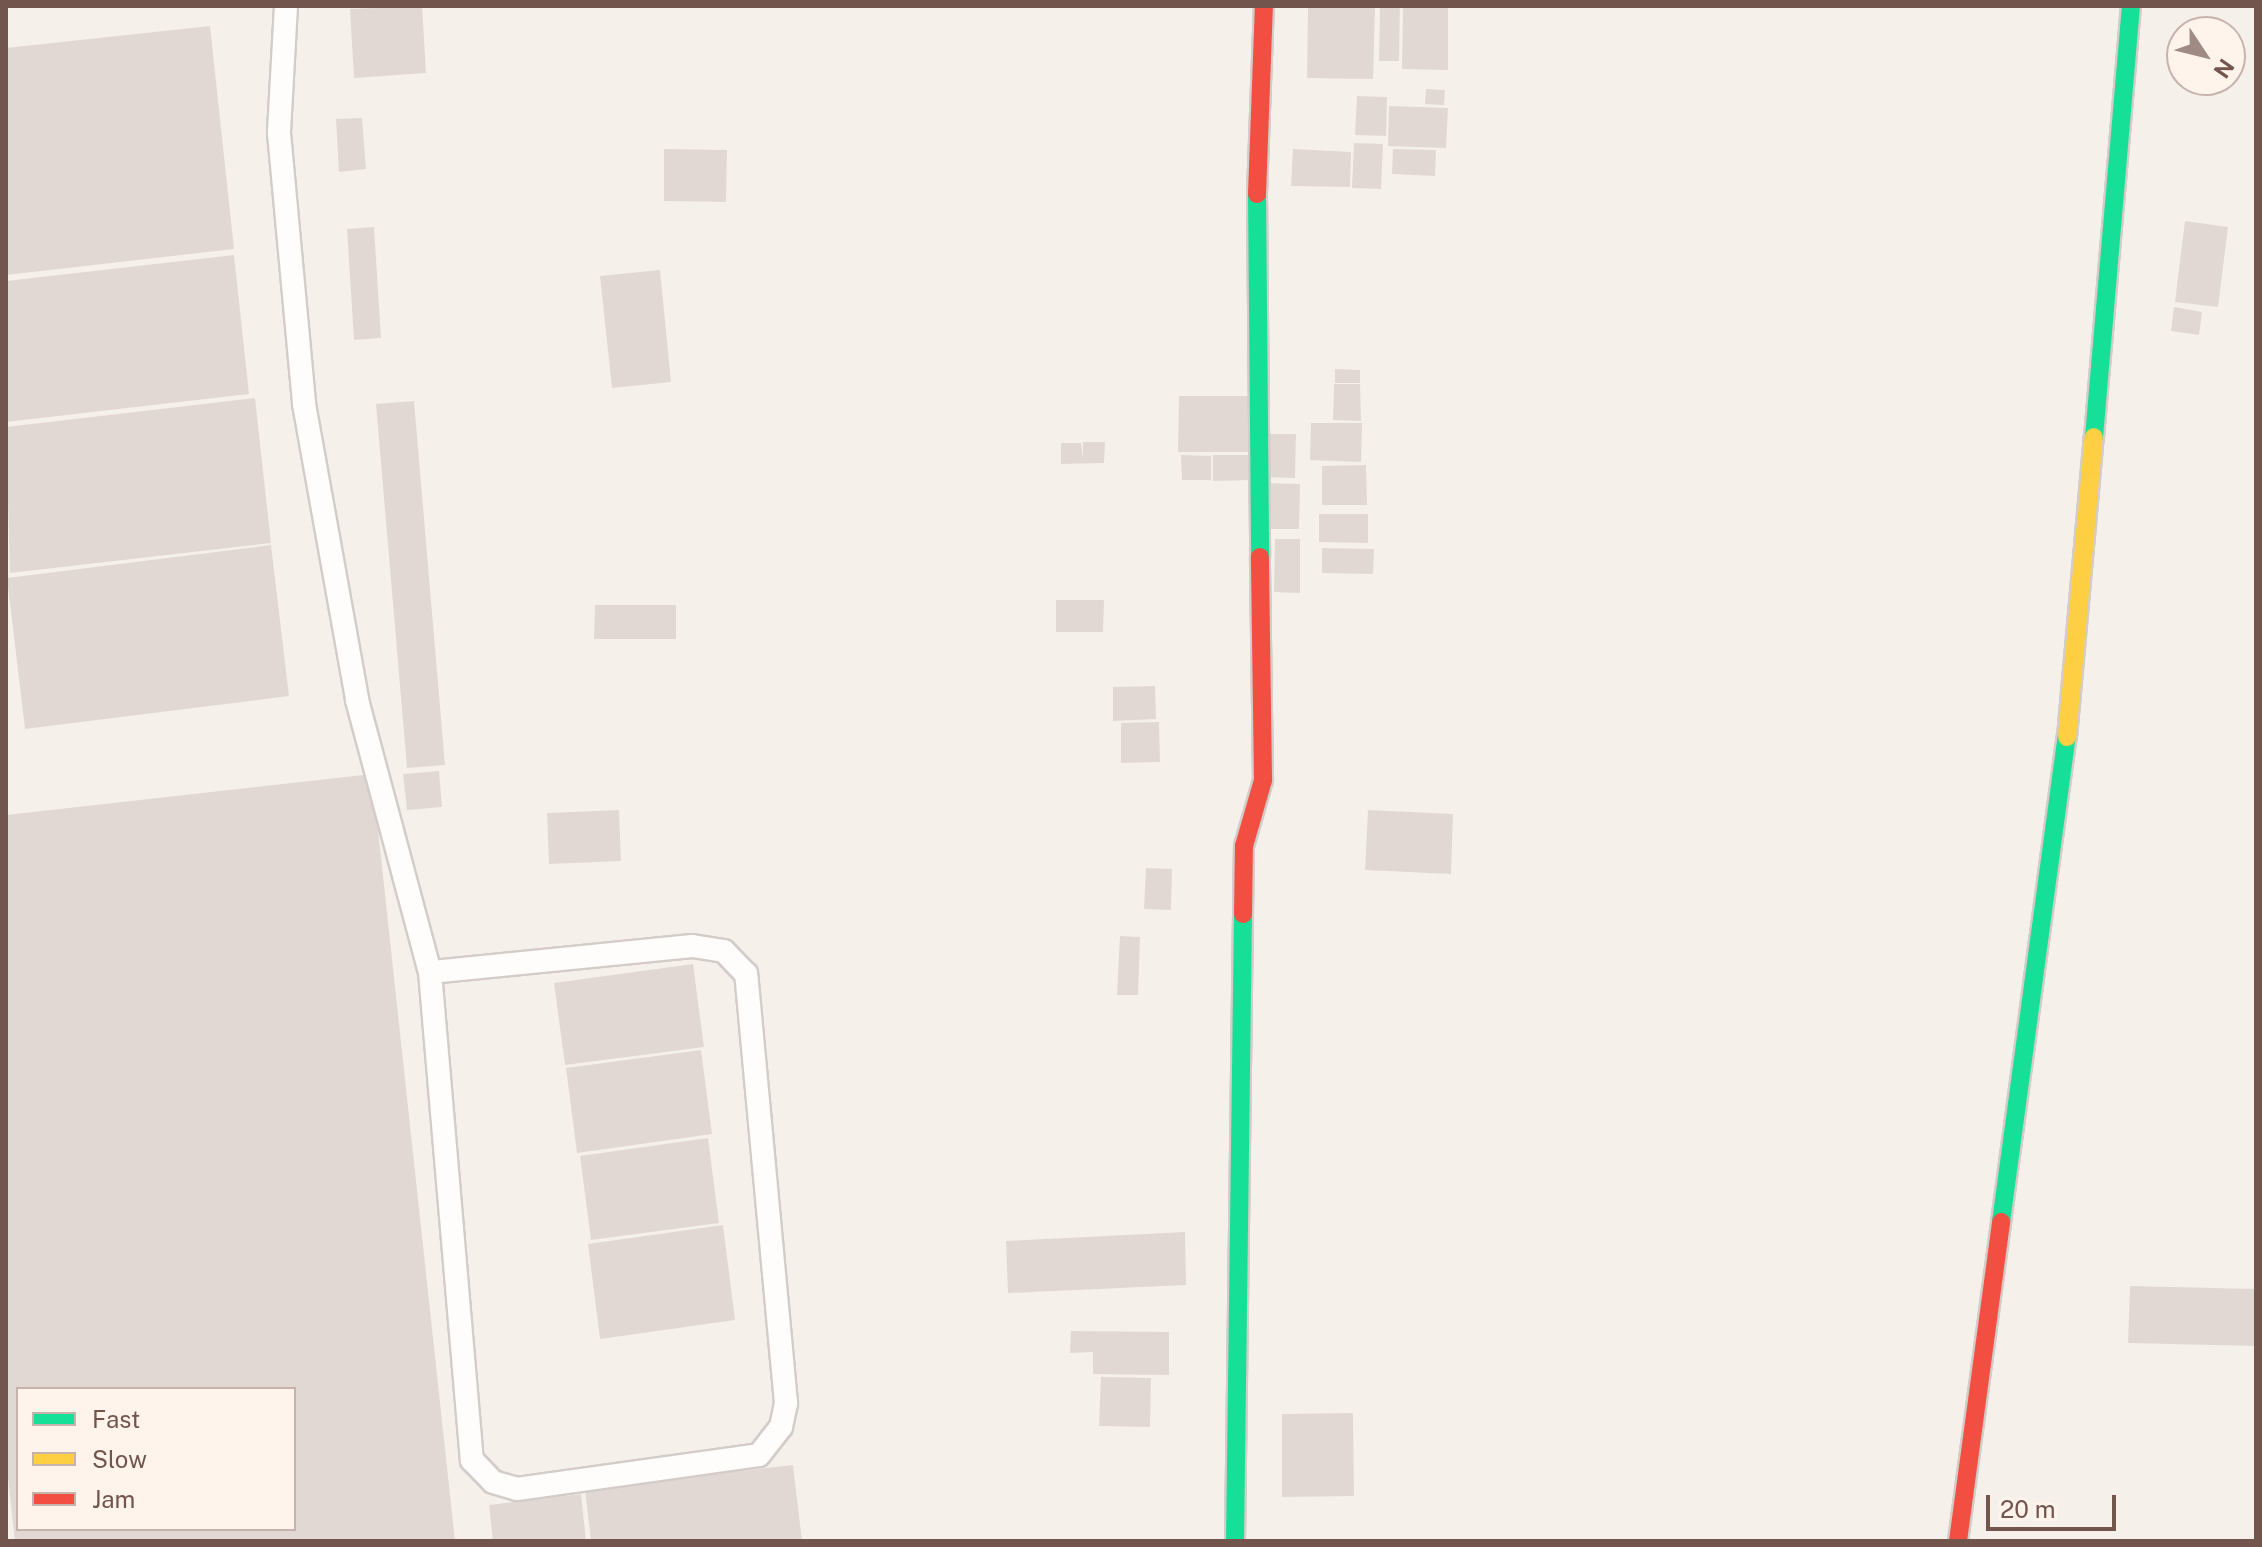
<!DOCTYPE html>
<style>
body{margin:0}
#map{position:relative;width:2262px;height:1547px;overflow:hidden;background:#f6f0eb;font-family:"Public Sans",sans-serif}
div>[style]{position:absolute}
.building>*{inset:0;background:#e2d8d3}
.roads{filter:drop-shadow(2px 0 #d4ccc8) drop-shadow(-2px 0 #d4ccc8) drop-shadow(0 2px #d4ccc8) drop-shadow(0 -2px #d4ccc8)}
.lane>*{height:22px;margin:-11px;padding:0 11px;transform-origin:11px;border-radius:11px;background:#fefdfc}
.fast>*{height:18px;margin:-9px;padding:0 9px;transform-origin:9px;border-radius:9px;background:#16e098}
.slow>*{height:18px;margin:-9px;padding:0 9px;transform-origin:9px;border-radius:9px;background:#ffcf43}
.jam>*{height:18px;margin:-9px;padding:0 9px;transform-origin:9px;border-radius:9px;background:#f24e42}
span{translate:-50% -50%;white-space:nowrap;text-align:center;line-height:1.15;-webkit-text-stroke:6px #fef4ec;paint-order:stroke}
.frame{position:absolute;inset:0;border:8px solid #72554d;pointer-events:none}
.legend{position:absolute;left:16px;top:1387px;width:280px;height:144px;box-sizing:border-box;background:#fef4ec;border:2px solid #c6b4ac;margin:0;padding:10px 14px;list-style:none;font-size:24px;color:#72554d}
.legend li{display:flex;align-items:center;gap:16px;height:40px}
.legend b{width:40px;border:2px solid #c6b4ac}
.north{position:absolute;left:2166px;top:16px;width:80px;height:80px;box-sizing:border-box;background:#fef4ec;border:2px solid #c6b4ac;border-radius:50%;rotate:125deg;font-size:22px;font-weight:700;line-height:32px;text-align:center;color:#72554d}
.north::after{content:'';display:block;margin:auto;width:28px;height:36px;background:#a08b84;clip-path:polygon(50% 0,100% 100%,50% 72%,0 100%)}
.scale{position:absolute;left:1986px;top:1495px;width:130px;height:36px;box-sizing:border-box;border:4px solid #72554d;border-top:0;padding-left:10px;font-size:24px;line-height:28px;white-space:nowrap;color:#72554d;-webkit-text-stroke:6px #fef4ec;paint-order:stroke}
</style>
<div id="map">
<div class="building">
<div style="clip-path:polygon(422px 6px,426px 73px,354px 78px,350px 9px)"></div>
<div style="clip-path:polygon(1308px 6px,1375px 6px,1373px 79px,1307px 78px)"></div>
<div style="clip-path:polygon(1380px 6px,1400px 6px,1399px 61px,1379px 61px)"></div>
<div style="clip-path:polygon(1403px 6px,1448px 6px,1448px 70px,1402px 69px)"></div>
<div style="clip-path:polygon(210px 26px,234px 249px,6px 275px,6px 48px)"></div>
<div style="clip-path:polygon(1426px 89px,1445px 90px,1444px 105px,1425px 104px)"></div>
<div style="clip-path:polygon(1357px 96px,1387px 97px,1386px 136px,1355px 135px)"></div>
<div style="clip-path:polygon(1389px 106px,1448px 108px,1446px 148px,1388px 146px)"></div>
<div style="clip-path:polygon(362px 118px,366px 169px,339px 172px,336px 119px)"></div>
<div style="clip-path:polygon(1354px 143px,1383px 144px,1381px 189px,1352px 188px)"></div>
<div style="clip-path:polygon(664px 149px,727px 150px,726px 202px,664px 201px)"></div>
<div style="clip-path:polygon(1293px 149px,1351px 152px,1350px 187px,1291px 186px)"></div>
<div style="clip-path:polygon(1393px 149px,1436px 150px,1435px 176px,1392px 174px)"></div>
<div style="clip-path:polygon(2185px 221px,2228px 227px,2218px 307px,2175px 302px)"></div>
<div style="clip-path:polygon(374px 227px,381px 338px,354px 340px,347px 229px)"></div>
<div style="clip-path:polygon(234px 255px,249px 394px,6px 422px,6px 281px)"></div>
<div style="clip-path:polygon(660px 270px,671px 382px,612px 388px,600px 276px)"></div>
<div style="clip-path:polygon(2174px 307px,2202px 312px,2199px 335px,2171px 331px)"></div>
<div style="clip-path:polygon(1335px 369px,1360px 370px,1360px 383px,1335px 383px)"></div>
<div style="clip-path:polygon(1334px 384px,1360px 384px,1361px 421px,1333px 420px)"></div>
<div style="clip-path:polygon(1179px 396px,1251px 396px,1250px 452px,1178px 452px)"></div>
<div style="clip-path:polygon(255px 398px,271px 543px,10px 573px,6px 427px)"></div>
<div style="clip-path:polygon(414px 401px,445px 765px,407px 768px,376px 404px)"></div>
<div style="clip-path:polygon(1311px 423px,1362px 423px,1361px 462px,1310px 460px)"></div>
<div style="clip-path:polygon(1262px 434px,1296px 434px,1295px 478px,1263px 477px)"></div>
<div style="clip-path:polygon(1083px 442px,1105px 442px,1104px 463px,1061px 464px,1061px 443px,1081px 443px,1083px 458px)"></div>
<div style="clip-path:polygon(1181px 455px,1211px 456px,1211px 480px,1182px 480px)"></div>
<div style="clip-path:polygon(1213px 455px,1252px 455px,1251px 480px,1213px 481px)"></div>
<div style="clip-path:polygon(1366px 465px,1367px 505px,1322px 505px,1322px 466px)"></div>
<div style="clip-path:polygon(1265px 483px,1300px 484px,1299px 529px,1264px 529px)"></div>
<div style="clip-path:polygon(1319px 514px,1368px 514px,1368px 543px,1319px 542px)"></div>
<div style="clip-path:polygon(1275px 539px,1300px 539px,1300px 593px,1274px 592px)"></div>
<div style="clip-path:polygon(271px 545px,289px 696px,25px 729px,7px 578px)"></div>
<div style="clip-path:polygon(1322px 548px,1374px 549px,1373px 574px,1322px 573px)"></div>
<div style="clip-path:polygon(1056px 600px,1104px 600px,1103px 632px,1056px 632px)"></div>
<div style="clip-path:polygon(595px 605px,676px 605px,676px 639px,594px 639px)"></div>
<div style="clip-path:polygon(1155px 686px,1156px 719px,1113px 721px,1113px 687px)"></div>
<div style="clip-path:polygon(1159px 722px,1160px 762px,1121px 763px,1121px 723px)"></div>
<div style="clip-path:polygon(439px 771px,442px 807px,407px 810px,403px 774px)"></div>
<div style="clip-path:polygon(evenodd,372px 774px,455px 1541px,15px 1541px,6px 1460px,6px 815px,372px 774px,18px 1389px,294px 1389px,294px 1529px,18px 1529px,18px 1389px)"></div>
<div style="clip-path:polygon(619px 810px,621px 861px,549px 864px,547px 813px)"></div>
<div style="clip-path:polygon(1368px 810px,1453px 814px,1451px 874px,1365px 870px)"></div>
<div style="clip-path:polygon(1146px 868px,1172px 869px,1171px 910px,1144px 909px)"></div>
<div style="clip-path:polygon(1120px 936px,1140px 937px,1138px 995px,1117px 995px)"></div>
<div style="clip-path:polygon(693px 964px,704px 1047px,565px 1065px,554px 983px)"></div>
<div style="clip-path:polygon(701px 1050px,712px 1134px,577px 1153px,566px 1068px)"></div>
<div style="clip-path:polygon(708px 1138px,719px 1223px,591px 1240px,580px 1156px)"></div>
<div style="clip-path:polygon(723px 1225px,735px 1320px,600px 1339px,588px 1244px)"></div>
<div style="clip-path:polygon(1185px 1232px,1186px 1285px,1008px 1293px,1006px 1241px)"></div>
<div style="clip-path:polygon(2130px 1286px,2256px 1289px,2256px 1346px,2128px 1343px)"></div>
<div style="clip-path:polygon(1071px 1331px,1169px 1332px,1169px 1375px,1093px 1374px,1093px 1352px,1070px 1353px)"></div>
<div style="clip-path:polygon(1101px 1377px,1151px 1378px,1150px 1427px,1099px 1426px)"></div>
<div style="clip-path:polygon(1353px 1413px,1354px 1496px,1282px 1497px,1282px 1414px)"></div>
<div style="clip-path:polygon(793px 1465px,802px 1541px,591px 1541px,585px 1489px)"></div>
<div style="clip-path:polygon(581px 1494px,586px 1541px,493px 1541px,489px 1505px)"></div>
</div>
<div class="roads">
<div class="lane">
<div style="left:286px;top:6px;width:127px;rotate:93.2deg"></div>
<div style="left:279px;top:133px;width:272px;rotate:84.7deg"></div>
<div style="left:304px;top:404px;width:301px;rotate:79.8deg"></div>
<div style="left:357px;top:700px;width:282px;rotate:75deg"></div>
<div style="left:430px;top:972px;width:490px;rotate:85.1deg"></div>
<div style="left:472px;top:1460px;width:30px;rotate:46deg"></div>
<div style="left:493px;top:1482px;width:25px;rotate:16deg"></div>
<div style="left:517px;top:1489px;width:244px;rotate:-8deg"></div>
<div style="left:759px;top:1455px;width:36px;rotate:-52deg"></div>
<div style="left:781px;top:1427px;width:25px;rotate:-78deg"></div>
<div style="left:786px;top:1403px;width:431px;rotate:-95.3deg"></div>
<div style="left:746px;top:974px;width:32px;rotate:-134deg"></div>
<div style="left:724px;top:951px;width:32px;rotate:-171deg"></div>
<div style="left:692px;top:946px;width:263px;rotate:174.3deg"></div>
</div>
<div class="fast">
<div style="left:1257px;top:194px;width:363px;rotate:89.5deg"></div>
<div style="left:2094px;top:437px;width:433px;rotate:-85.1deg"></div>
<div style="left:2001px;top:1222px;width:489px;rotate:-82.3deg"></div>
<div style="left:1235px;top:1541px;width:627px;rotate:-89.27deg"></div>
</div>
<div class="slow">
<div style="left:2067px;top:737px;width:301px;rotate:-84.9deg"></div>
</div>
<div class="jam">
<div style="left:1257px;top:194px;width:188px;rotate:-87.9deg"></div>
<div style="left:1243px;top:914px;width:68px;rotate:-89.2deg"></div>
<div style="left:1244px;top:846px;width:69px;rotate:-73.9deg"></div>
<div style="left:1263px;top:780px;width:223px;rotate:-90.8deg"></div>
<div style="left:1958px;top:1541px;width:322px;rotate:-82.3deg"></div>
</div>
</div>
<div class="frame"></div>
<ul class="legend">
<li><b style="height:10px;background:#16e098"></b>Fast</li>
<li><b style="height:10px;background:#ffcf43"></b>Slow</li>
<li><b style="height:10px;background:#f24e42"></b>Jam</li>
</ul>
<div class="north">N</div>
<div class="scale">20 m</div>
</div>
